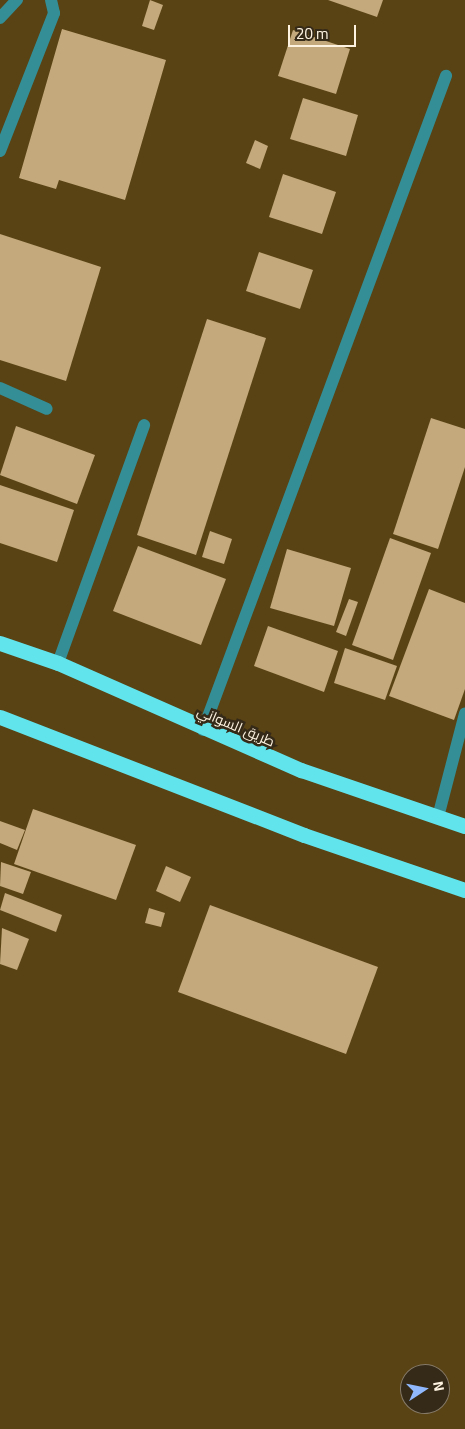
<!DOCTYPE html>
<meta charset="utf-8">
<style>
body{margin:0}
#map{position:relative;width:465px;height:1429px;overflow:hidden;background:#594214;font-family:Georgia,Cairo,serif}
div>[style]{position:absolute}
.building>*{inset:0;background:#c3a97b}
.minor>*{height:12px;margin:-6px;padding:0 6px;transform-origin:6px;border-radius:6px;background:#338f95}
.highway>*{height:15px;margin:-7.5px;padding:0 7.5px;transform-origin:7.5px;border-radius:7.5px;background:#62e4ec}
span{translate:-50% -50%;white-space:nowrap;text-align:center;line-height:1.15;-webkit-text-stroke:5px #352a18;paint-order:stroke}
.street-label{font-size:14px;color:#fef3e1}
.north{position:absolute;left:400px;top:1364px;width:50px;height:50px;box-sizing:border-box;background:#352a18;border:1px solid #857a68;border-radius:50%;rotate:79deg;font-size:14px;font-weight:700;line-height:20px;text-align:center;color:#fef3e1}
.north::after{content:'';display:block;margin:auto;width:18px;height:22px;background:#90b8fd;clip-path:polygon(50% 0,100% 100%,50% 72%,0 100%)}
.scale{position:absolute;left:288px;top:25px;width:68px;height:22px;box-sizing:border-box;border:2px solid #fef3e1;border-top:0;padding-left:6px;font-size:15px;line-height:18px;white-space:nowrap;color:#fef3e1;-webkit-text-stroke:4px #352a18;paint-order:stroke}
</style>
<div id="map">
<div class="building">
<div style="clip-path:polygon(150px 0,163px 5px,154px 30px,142px 26px)"></div>
<div style="clip-path:polygon(328px 0,383px 0,377px 17px)"></div>
<div style="clip-path:polygon(62px 29px,166px 60px,125px 200px,59px 180px,56px 189px,19px 178px)"></div>
<div style="clip-path:polygon(293px 30px,350px 49px,336px 94px,278px 76px)"></div>
<div style="clip-path:polygon(303px 98px,358px 115px,346px 156px,290px 139px)"></div>
<div style="clip-path:polygon(255px 140px,268px 146px,260px 169px,246px 163px)"></div>
<div style="clip-path:polygon(283px 174px,336px 192px,322px 234px,269px 217px)"></div>
<div style="clip-path:polygon(0 234px,101px 267px,66px 381px,0 360px)"></div>
<div style="clip-path:polygon(259px 252px,313px 270px,300px 309px,246px 291px)"></div>
<div style="clip-path:polygon(207px 319px,266px 338px,196px 555px,137px 535px)"></div>
<div style="clip-path:polygon(431px 418px,465px 429px,465px 467px,438px 549px,393px 534px)"></div>
<div style="clip-path:polygon(16px 426px,95px 455px,77px 504px,0 475px)"></div>
<div style="clip-path:polygon(0 485px,74px 510px,57px 562px,0 543px)"></div>
<div style="clip-path:polygon(210px 531px,232px 539px,224px 564px,202px 557px)"></div>
<div style="clip-path:polygon(390px 538px,431px 553px,393px 660px,352px 645px)"></div>
<div style="clip-path:polygon(138px 546px,226px 579px,201px 645px,113px 611px)"></div>
<div style="clip-path:polygon(287px 549px,351px 568px,334px 626px,270px 608px)"></div>
<div style="clip-path:polygon(429px 589px,465px 603px,465px 689px,454px 720px,389px 696px)"></div>
<div style="clip-path:polygon(349px 599px,358px 602px,346px 636px,336px 632px)"></div>
<div style="clip-path:polygon(268px 626px,338px 651px,324px 692px,254px 666px)"></div>
<div style="clip-path:polygon(345px 648px,397px 666px,385px 700px,334px 683px)"></div>
<div style="clip-path:polygon(33px 809px,136px 845px,116px 900px,14px 864px)"></div>
<div style="clip-path:polygon(0 821px,25px 830px,17px 850px,0 843px)"></div>
<div style="clip-path:polygon(1px 862px,31px 872px,23px 894px,0 886px)"></div>
<div style="clip-path:polygon(166px 866px,191px 877px,180px 902px,156px 891px)"></div>
<div style="clip-path:polygon(5px 893px,62px 915px,56px 932px,0 910px)"></div>
<div style="clip-path:polygon(210px 905px,378px 967px,346px 1054px,178px 992px)"></div>
<div style="clip-path:polygon(149px 908px,165px 913px,161px 927px,145px 923px)"></div>
<div style="clip-path:polygon(2px 928px,29px 939px,17px 970px,0 964px)"></div>
</div>
<div class="minor">
<div style="left:0;top:18px;width:25px;rotate:-47deg"></div>
<div style="left:0;top:151px;width:148px;rotate:-68.6deg"></div>
<div style="left:54px;top:13px;width:13px;rotate:-103deg"></div>
<div style="left:0;top:388px;width:51px;rotate:24.1deg"></div>
<div style="left:58px;top:663px;width:253px;rotate:-70.1deg"></div>
<div style="left:203px;top:730px;width:698px;rotate:-69.62deg"></div>
<div style="left:438px;top:817px;width:107px;rotate:-75.4deg"></div>
</div>
<div class="highway">
<div style="left:0;top:643px;width:61px;rotate:19deg"></div>
<div style="left:58px;top:663px;width:266px;rotate:23.8deg"></div>
<div style="left:301px;top:770px;width:173px;rotate:18.9deg"></div>
<div style="left:0;top:717px;width:326px;rotate:21.2deg"></div>
<div style="left:304px;top:835px;width:170px;rotate:18.9deg"></div>
</div>
<div class="street-label">
<span style="left:236px;top:726px;rotate:23deg">طريق السواني</span>
</div>
<div class="north">N</div>
<div class="scale">20 m</div>
</div>
